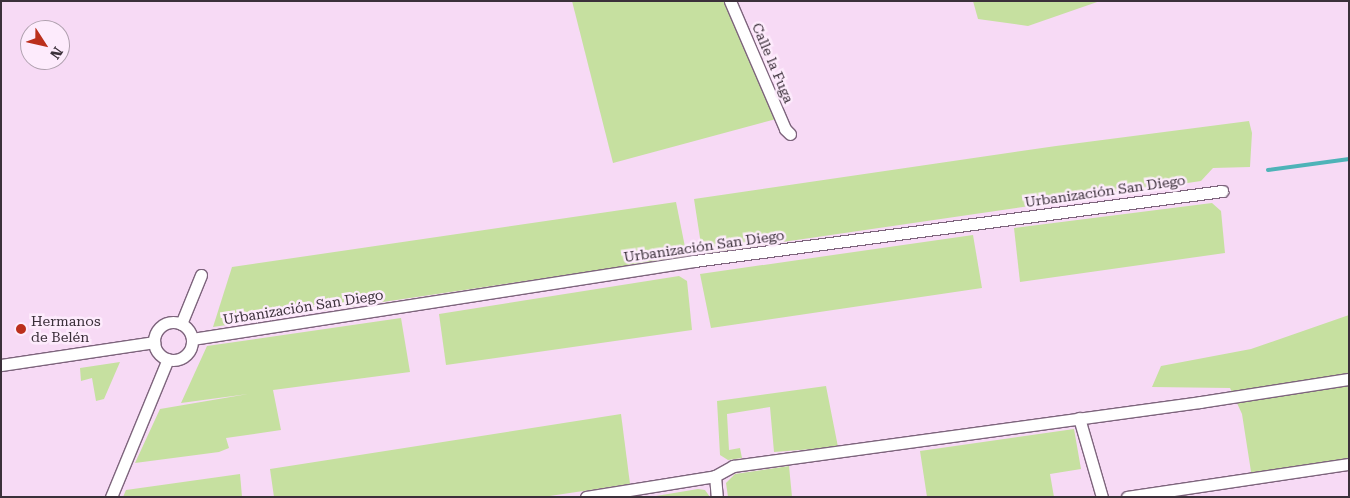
<!DOCTYPE html>
<meta charset="utf-8">
<style>
body{margin:0}
#map{position:relative;width:1350px;height:498px;overflow:hidden;background:#f7daf5;font-family:"Roboto Serif",serif}
div>[style]{position:absolute}
.green>*{inset:0;background:#c6e0a0}
.stream>*{height:4px;margin:-2px;padding:0 2px;transform-origin:2px;border-radius:2px;background:#4eb3b8}
.roads{filter:drop-shadow(1px 0 #7d647c) drop-shadow(-1px 0 #7d647c) drop-shadow(0 1px #7d647c) drop-shadow(0 -1px #7d647c)}
.street>*{height:11px;margin:-5.5px;padding:0 5.5px;transform-origin:5.5px;border-radius:5.5px;background:#fff}
.street>.ring{margin:-5.5px;padding:0;box-sizing:content-box;background:none;border:11px solid #fff;border-radius:50%}
.dots>*{width:14px;height:14px;translate:-50% -50%;box-sizing:border-box;border:2px solid #fdebfc;border-radius:50%}
span{translate:-50% -50%;white-space:nowrap;text-align:center;line-height:1.15;-webkit-text-stroke:5px #fdebfc;paint-order:stroke}
.street-label{font-size:14px;color:#3b303a}
.poi-label{font-size:14px;color:#3b303a}
.left{translate:0 -50%;text-align:left}
.frame{position:absolute;inset:0;border:2px solid #3b303a;pointer-events:none}
.north{position:absolute;left:20px;top:20px;width:50px;height:50px;box-sizing:border-box;background:#fdebfc;border:1px solid #afa0ae;border-radius:50%;rotate:125deg;font-size:14px;font-weight:700;line-height:20px;text-align:center;color:#3b303a}
.north::after{content:'';display:block;margin:auto;width:18px;height:22px;background:#bb2f1c;clip-path:polygon(50% 0,100% 100%,50% 72%,0 100%)}
</style>
<div id="map">
<div class="green">
<div style="clip-path:polygon(572px 1px,730px 1px,780px 118px,613px 163px)"></div>
<div style="clip-path:polygon(973px 1px,1100px 1px,1028px 26px,978px 19px)"></div>
<div style="clip-path:polygon(1249px 121px,1252px 133px,1250px 167px,1213px 168px,1201px 181px,707px 253px,702px 251px,694px 199px,1056px 146px)"></div>
<div style="clip-path:polygon(676px 202px,687px 257px,213px 327px,232px 267px)"></div>
<div style="clip-path:polygon(1212px 203px,1221px 211px,1225px 253px,1020px 282px,1014px 228px)"></div>
<div style="clip-path:polygon(973px 235px,982px 288px,711px 328px,700px 274px)"></div>
<div style="clip-path:polygon(679px 276px,687px 281px,692px 330px,446px 365px,439px 314px)"></div>
<div style="clip-path:polygon(1349px 315px,1349px 464px,1252px 478px,1242px 414px,1230px 388px,1152px 387px,1161px 366px,1251px 349px)"></div>
<div style="clip-path:polygon(401px 318px,410px 372px,273px 390px,281px 430px,226px 438px,229px 448px,219px 452px,135px 463px,160px 409px,248px 394px,181px 403px,207px 346px)"></div>
<div style="clip-path:polygon(120px 362px,104px 399px,96px 401px,92px 378px,81px 381px,80px 368px)"></div>
<div style="clip-path:polygon(826px 386px,838px 447px,774px 452px,770px 407px,727px 414px,729px 450px,740px 448px,742px 458px,728px 460px,720px 455px,717px 401px)"></div>
<div style="clip-path:polygon(621px 414px,630px 484px,543px 497px,274px 497px,270px 469px)"></div>
<div style="clip-path:polygon(1074px 429px,1081px 469px,1050px 474px,1054px 497px,927px 497px,920px 451px)"></div>
<div style="clip-path:polygon(789px 466px,792px 497px,728px 497px,726px 483px,735px 474px)"></div>
<div style="clip-path:polygon(240px 474px,242px 497px,123px 497px,126px 490px)"></div>
<div style="clip-path:polygon(698px 489px,705px 490px,710px 497px,650px 497px)"></div>
</div>
<div class="stream">
<div style="left:1268px;top:170px;width:82px;rotate:-7.7deg"></div>
</div>
<div class="roads">
<div class="street">
<div style="left:730px;top:1px;width:139px;rotate:66.7deg"></div>
<div style="left:785px;top:129px;width:7px;rotate:45deg"></div>
<div class="ring" style="left:154px;top:322px;width:27px;height:27px"></div>
<div style="left:181px;top:324px;width:53px;rotate:-67.8deg"></div>
<div style="left:192px;top:339px;width:508px;rotate:-8.83deg"></div>
<div style="left:694px;top:261px;width:533px;rotate:-7.55deg"></div>
<div style="left:1px;top:365px;width:155px;rotate:-8.5deg"></div>
<div style="left:1079px;top:418px;width:82px;rotate:73.8deg"></div>
<div style="left:715px;top:476px;width:21px;rotate:85deg"></div>
<div style="left:111px;top:497px;width:149px;rotate:-67.6deg"></div>
<div style="left:586px;top:497px;width:131px;rotate:-9.2deg"></div>
<div style="left:715px;top:476px;width:21px;rotate:-29deg"></div>
<div style="left:733px;top:466px;width:471px;rotate:-7.8deg"></div>
<div style="left:1200px;top:402px;width:151px;rotate:-8.8deg"></div>
<div style="left:1127px;top:497px;width:224px;rotate:-8.5deg"></div>
</div>
</div>
<div class="dots">
<div style="left:21px;top:329px;background:#bb2f1c"></div>
</div>
<div class="street-label">
<span style="left:773px;top:63px;rotate:67deg">Calle la Fuga</span>
<span style="left:1105px;top:191px;rotate:-8deg">Urbanización San Diego</span>
<span style="left:704px;top:246px;rotate:-8deg">Urbanización San Diego</span>
<span style="left:303px;top:307px;rotate:-9deg">Urbanización San Diego</span>
</div>
<div class="poi-label">
<span class="left" style="left:31px;top:329px">Hermanos<br>de Belén</span>
</div>
<div class="frame"></div>
<div class="north">N</div>
</div>
